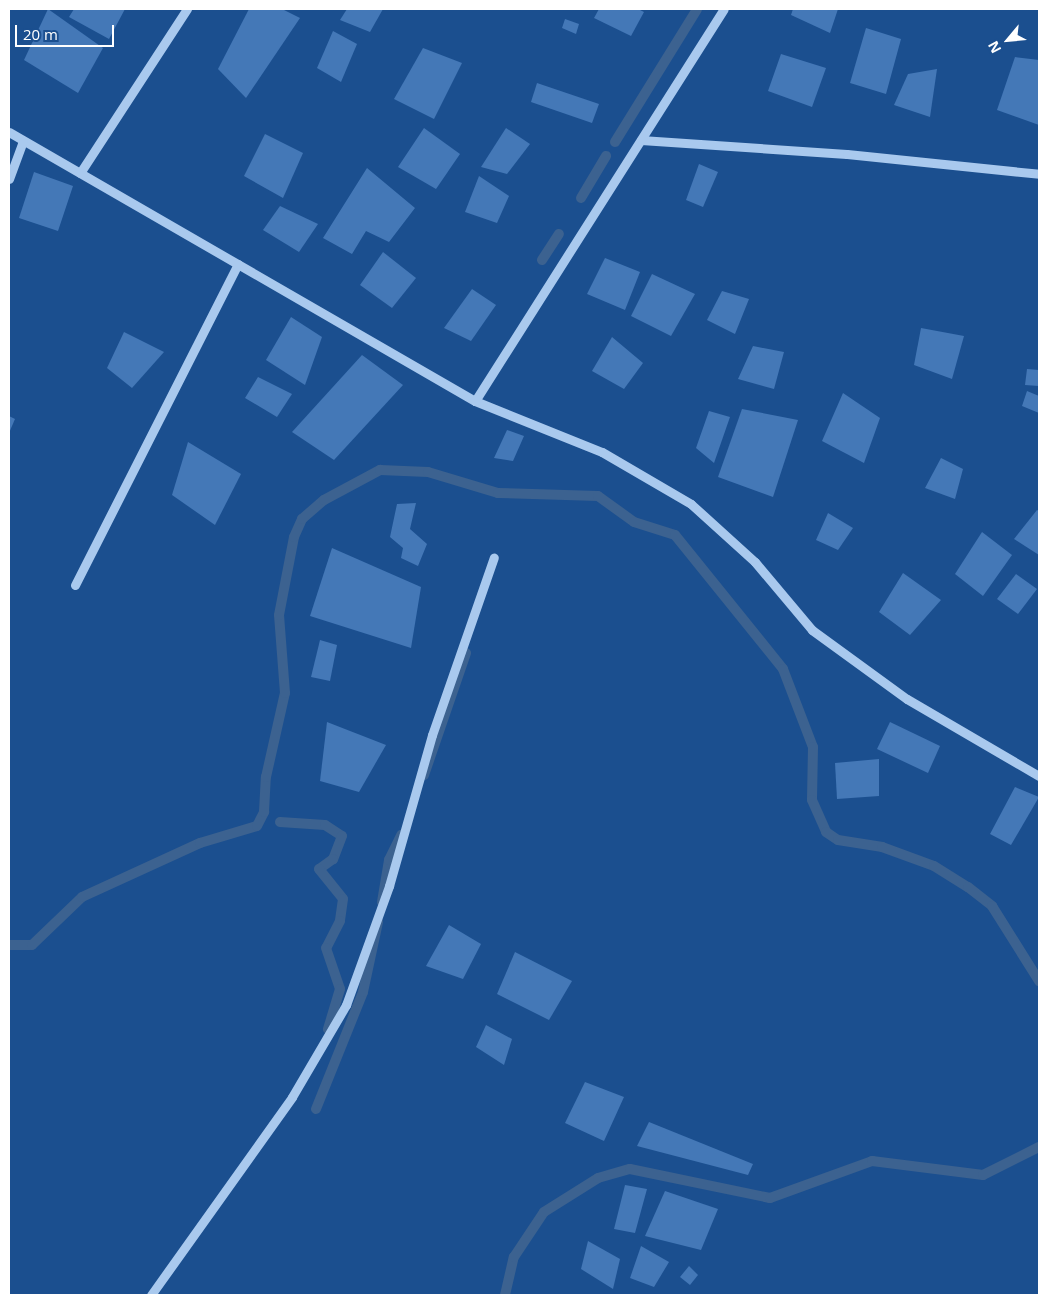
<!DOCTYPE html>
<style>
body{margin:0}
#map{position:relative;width:1048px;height:1304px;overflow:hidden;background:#1b4f8f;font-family:"Open Sans",sans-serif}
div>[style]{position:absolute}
.stream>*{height:10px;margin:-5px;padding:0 5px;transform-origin:5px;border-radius:5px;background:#3c6290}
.building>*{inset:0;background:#4478b7}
.minor>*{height:9px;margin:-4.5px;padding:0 4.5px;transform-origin:4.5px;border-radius:4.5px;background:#a9c9ee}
span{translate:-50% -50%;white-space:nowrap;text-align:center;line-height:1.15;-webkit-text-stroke:4.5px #1b4f8f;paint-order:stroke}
.frame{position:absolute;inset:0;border:10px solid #fff;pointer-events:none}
.north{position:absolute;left:983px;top:15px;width:50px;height:50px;-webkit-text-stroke:4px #1b4f8f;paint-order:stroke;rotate:242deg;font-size:14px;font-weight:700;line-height:20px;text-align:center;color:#fff}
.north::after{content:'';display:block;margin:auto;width:18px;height:22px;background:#fff;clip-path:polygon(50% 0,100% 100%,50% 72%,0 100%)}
.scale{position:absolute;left:15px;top:25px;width:99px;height:22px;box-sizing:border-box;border:2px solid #fff;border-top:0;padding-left:6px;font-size:15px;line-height:18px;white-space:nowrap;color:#fff;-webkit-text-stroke:4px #1b4f8f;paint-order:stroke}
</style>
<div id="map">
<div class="stream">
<div style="left:615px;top:142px;width:156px;rotate:-58.3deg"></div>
<div style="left:581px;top:198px;width:49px;rotate:-59.2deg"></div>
<div style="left:542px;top:260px;width:31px;rotate:-57deg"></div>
<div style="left:424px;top:775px;width:129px;rotate:-71deg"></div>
<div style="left:280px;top:822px;width:45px;rotate:3.8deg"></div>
<div style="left:325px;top:825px;width:20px;rotate:33deg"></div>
<div style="left:342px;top:836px;width:25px;rotate:111deg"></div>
<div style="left:333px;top:859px;width:17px;rotate:144deg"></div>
<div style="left:319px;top:869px;width:38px;rotate:51deg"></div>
<div style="left:343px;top:899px;width:22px;rotate:98deg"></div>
<div style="left:340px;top:921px;width:30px;rotate:117deg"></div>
<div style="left:326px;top:948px;width:43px;rotate:71.1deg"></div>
<div style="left:340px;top:989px;width:42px;rotate:106.7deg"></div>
<div style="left:382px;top:902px;width:43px;rotate:-80.5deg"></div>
<div style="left:389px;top:860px;width:28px;rotate:-64deg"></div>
<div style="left:9px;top:945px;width:23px"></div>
<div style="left:32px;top:945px;width:69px;rotate:-43.8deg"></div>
<div style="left:82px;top:897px;width:130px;rotate:-24.6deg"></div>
<div style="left:200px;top:843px;width:59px;rotate:-16.6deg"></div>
<div style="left:257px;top:826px;width:16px;rotate:-63deg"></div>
<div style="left:264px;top:812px;width:35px;rotate:-87deg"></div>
<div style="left:266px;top:777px;width:86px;rotate:-77.3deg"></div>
<div style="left:285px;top:693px;width:78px;rotate:-94.4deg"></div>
<div style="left:279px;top:615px;width:79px;rotate:-79.1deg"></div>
<div style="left:294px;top:537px;width:20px;rotate:-66deg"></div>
<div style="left:302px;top:519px;width:29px;rotate:-41deg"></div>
<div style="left:324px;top:500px;width:64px;rotate:-28.2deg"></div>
<div style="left:380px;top:470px;width:48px;rotate:2.4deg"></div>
<div style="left:428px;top:472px;width:73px;rotate:16.7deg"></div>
<div style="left:498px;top:493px;width:100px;rotate:1.7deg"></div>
<div style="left:598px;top:496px;width:44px;rotate:35.8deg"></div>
<div style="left:634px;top:522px;width:43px;rotate:17.6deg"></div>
<div style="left:675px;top:535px;width:172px;rotate:51.1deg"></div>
<div style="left:783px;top:669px;width:84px;rotate:69deg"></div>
<div style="left:813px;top:747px;width:53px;rotate:91.1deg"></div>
<div style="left:812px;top:800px;width:35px;rotate:66deg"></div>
<div style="left:826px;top:832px;width:14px;rotate:34deg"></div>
<div style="left:838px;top:840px;width:45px;rotate:9deg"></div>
<div style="left:882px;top:847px;width:55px;rotate:20.1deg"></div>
<div style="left:934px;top:866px;width:40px;rotate:32deg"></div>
<div style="left:968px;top:887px;width:31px;rotate:38deg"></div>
<div style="left:992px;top:906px;width:89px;rotate:57.9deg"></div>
<div style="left:316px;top:1109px;width:126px;rotate:-68.1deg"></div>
<div style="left:363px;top:992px;width:72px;rotate:-77.9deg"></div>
<div style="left:505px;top:1295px;width:39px;rotate:-77deg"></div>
<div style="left:514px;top:1257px;width:54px;rotate:-56.3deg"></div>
<div style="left:544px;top:1212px;width:64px;rotate:-32.2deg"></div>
<div style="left:598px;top:1178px;width:33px;rotate:-16deg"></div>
<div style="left:630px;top:1169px;width:143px;rotate:11.7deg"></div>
<div style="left:770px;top:1198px;width:109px;rotate:-19.9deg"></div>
<div style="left:872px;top:1161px;width:112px;rotate:7.2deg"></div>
<div style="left:983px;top:1175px;width:63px;rotate:-26.6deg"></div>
</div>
<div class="building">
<div style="clip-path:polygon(48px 9px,103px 48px,78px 93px,24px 60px)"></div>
<div style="clip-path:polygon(74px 9px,125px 9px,109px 39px,69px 17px)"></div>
<div style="clip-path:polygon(249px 9px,282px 9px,300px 18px,246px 98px,218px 69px)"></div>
<div style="clip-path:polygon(347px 9px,383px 9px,370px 32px,340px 20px)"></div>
<div style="clip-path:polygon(599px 9px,638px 9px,644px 12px,631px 36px,594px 18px)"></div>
<div style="clip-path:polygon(793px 9px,838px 9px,830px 33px,791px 15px)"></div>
<div style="clip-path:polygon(565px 19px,579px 24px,576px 34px,562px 28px)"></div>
<div style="clip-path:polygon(866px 28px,901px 39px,886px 94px,850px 83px)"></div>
<div style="clip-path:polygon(333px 31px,357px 44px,341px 82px,317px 68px)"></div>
<div style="clip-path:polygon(423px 48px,462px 63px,434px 119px,394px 99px)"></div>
<div style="clip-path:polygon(781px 54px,826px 68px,812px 107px,768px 91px)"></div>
<div style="clip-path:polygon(1015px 57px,1039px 60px,1039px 125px,997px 110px)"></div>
<div style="clip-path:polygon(937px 69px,930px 117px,894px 105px,908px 74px)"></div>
<div style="clip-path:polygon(537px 83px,599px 104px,592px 123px,531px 102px)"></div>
<div style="clip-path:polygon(424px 128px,460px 154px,436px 189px,398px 167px)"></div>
<div style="clip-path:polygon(506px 128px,530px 144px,507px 174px,481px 167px)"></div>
<div style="clip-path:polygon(265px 134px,303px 153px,283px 198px,244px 176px)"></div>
<div style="clip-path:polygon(699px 164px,718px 172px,703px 207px,686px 200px)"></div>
<div style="clip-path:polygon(367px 168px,415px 208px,389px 242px,366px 231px,352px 254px,323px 238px)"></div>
<div style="clip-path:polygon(34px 172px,73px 186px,58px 231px,19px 218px)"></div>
<div style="clip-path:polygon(479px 176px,509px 196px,497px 223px,465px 212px)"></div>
<div style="clip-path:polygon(280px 206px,318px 224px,299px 252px,263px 230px)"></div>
<div style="clip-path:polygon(383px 252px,416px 278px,392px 308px,360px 285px)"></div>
<div style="clip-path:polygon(605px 258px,640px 272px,625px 310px,587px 294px)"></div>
<div style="clip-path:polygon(652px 274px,695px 294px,671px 336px,631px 316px)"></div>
<div style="clip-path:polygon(472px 289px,496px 305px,471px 341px,444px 328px)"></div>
<div style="clip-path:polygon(722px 291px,749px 299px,735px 334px,707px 320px)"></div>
<div style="clip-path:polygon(291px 317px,322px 337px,305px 385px,266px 360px)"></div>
<div style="clip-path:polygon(921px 328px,964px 336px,952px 379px,914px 365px)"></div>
<div style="clip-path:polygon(124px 332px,164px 352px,132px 388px,107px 368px)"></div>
<div style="clip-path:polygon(612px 337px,643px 363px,624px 389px,592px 371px)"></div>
<div style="clip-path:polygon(753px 346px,784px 352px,774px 389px,738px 379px)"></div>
<div style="clip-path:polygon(362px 355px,403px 385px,334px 460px,292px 432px)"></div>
<div style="clip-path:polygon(1027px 369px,1039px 370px,1039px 386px,1025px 385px)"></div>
<div style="clip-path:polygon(258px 377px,292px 394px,277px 417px,245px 398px)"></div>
<div style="clip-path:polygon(1027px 391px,1039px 396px,1039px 413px,1022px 406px)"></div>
<div style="clip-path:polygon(843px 393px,880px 418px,864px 463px,822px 441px)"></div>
<div style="clip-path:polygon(742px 409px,798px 420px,773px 497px,718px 477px)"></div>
<div style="clip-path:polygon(709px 411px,730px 417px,714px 463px,696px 448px)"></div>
<div style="clip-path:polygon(9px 416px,15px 419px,9px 433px)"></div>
<div style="clip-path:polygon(507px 430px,524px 436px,513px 461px,494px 458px)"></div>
<div style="clip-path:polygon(188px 442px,241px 474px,215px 525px,172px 495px)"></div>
<div style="clip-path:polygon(941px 458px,963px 469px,955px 499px,925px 488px)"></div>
<div style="clip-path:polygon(416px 503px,410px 529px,427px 544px,418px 566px,401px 558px,403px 548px,390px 537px,397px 504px)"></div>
<div style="clip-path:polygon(1037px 510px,1039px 511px,1039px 555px,1014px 539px)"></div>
<div style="clip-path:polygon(828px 513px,853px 528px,838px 550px,816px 540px)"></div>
<div style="clip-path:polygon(982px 532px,1012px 555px,983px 596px,955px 574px)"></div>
<div style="clip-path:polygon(332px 548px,421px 587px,411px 648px,310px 616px)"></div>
<div style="clip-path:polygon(903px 573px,941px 600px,910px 635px,879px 612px)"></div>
<div style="clip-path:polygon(1016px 574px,1037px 589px,1018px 614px,997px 599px)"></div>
<div style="clip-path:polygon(320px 640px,337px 645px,330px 681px,311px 677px)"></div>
<div style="clip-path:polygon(327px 722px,386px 745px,359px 792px,320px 781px)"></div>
<div style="clip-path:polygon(890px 722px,940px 746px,928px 773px,877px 749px)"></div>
<div style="clip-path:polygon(879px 759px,879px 796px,837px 799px,835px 763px)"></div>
<div style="clip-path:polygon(1015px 787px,1039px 797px,1011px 845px,990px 834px)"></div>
<div style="clip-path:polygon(449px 925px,481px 944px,463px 979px,426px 966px)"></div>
<div style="clip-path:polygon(515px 952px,572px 981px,549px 1020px,497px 994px)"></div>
<div style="clip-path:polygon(486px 1025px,512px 1039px,504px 1065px,476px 1047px)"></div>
<div style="clip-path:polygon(585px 1082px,624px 1097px,604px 1141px,565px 1123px)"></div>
<div style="clip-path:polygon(649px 1122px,753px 1164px,748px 1175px,637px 1146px)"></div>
<div style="clip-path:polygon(625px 1185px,647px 1189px,635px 1233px,614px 1229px)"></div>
<div style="clip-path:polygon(665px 1191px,718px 1209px,701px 1250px,645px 1236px)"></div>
<div style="clip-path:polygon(588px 1241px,620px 1259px,613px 1289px,581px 1269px)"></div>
<div style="clip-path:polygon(641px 1246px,669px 1262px,654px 1287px,630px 1278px)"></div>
<div style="clip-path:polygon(689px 1266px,698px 1275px,690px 1285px,680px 1277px)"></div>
</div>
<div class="minor">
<div style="left:9px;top:132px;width:538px;rotate:30deg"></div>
<div style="left:475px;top:401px;width:137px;rotate:21.9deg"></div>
<div style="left:602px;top:452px;width:103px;rotate:30.3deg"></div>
<div style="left:691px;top:504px;width:86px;rotate:42.2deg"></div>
<div style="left:755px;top:562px;width:89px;rotate:50deg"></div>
<div style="left:812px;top:630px;width:117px;rotate:36deg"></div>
<div style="left:907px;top:699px;width:153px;rotate:30.3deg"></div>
<div style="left:641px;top:140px;width:206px;rotate:3.9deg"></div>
<div style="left:847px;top:154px;width:193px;rotate:5.9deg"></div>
<div style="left:80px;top:173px;width:196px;rotate:-56.9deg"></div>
<div style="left:9px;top:179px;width:40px;rotate:-69.8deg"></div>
<div style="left:475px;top:401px;width:464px;rotate:-57.6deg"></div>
<div style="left:75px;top:585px;width:360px;rotate:-63.1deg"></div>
<div style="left:151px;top:1295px;width:243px;rotate:-54.5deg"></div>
<div style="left:292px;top:1097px;width:107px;rotate:-59.6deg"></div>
<div style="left:346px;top:1005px;width:127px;rotate:-70.1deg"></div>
<div style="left:389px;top:886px;width:157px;rotate:-74.1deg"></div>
<div style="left:432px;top:735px;width:188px;rotate:-70.8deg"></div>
</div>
<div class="frame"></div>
<div class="north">N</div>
<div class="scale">20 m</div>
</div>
